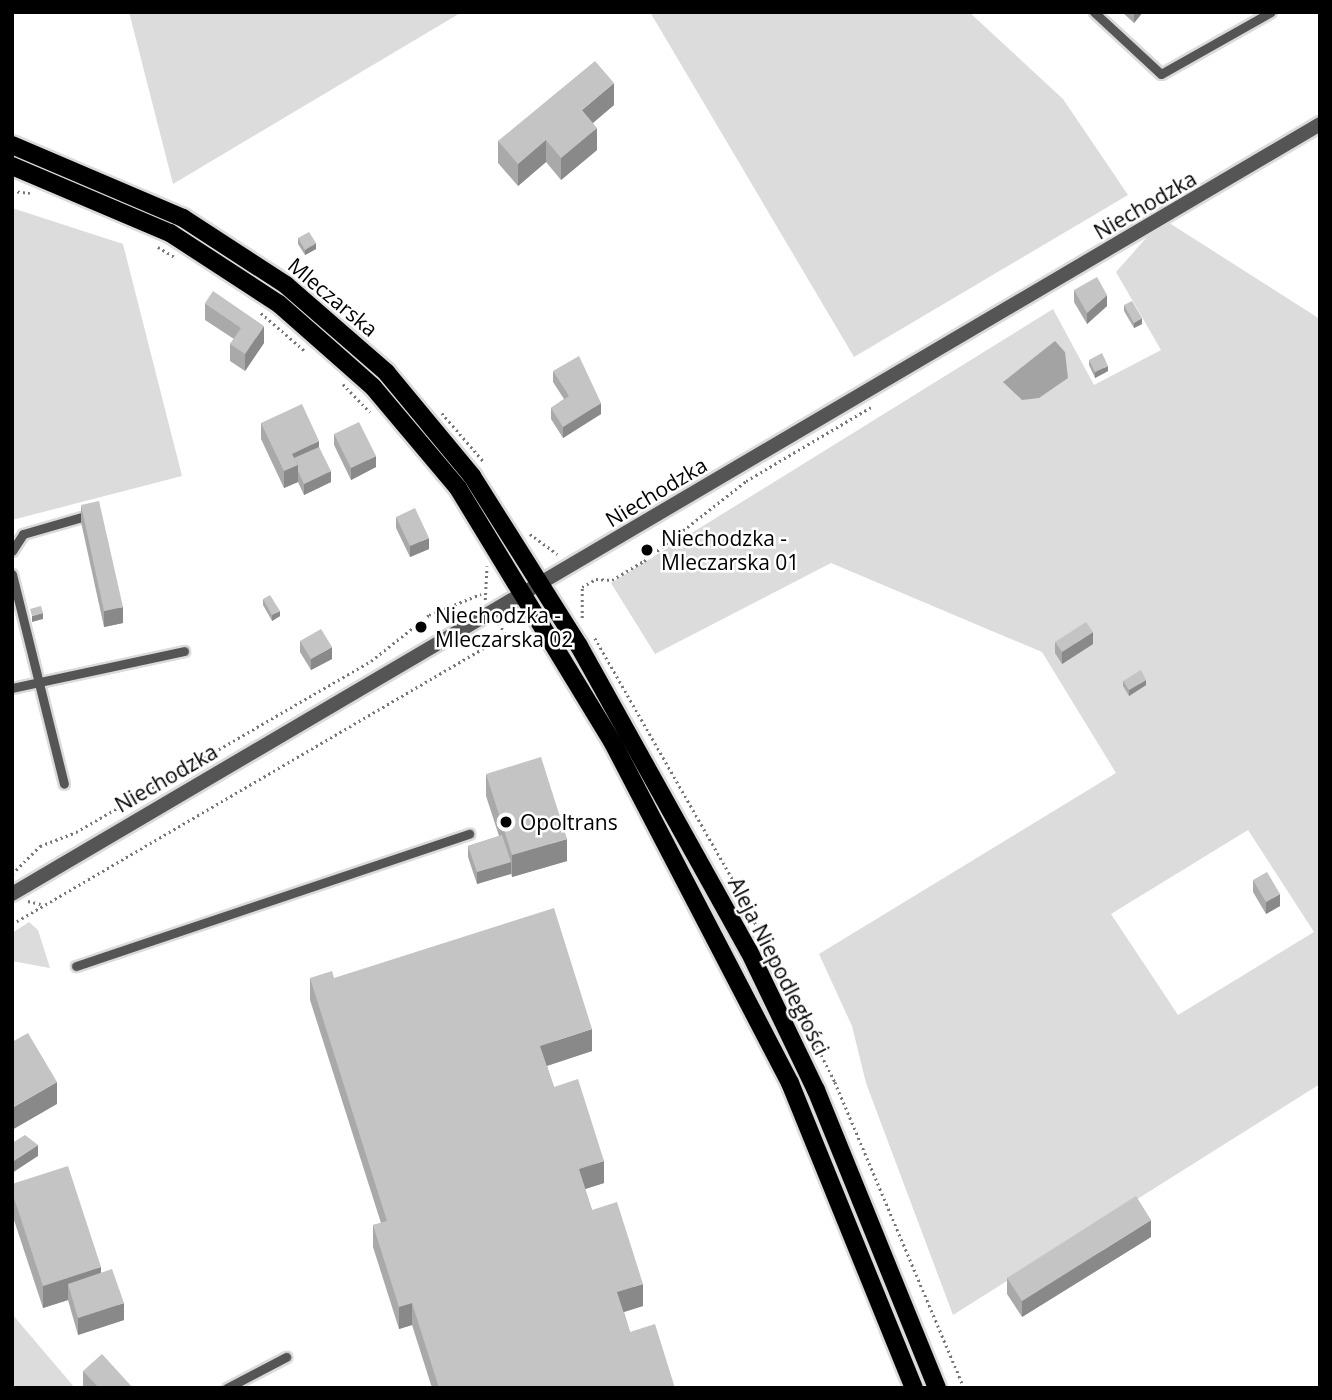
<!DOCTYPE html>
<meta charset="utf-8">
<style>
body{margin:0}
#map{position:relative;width:1332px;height:1400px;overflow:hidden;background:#fff;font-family:"Open Sans",sans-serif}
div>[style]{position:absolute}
.green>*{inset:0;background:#dcdcdc}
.water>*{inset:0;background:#a3a3a3}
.path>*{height:2.5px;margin-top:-1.25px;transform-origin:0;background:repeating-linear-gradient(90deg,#777 0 2px,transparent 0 5.5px)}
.roads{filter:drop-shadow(2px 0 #dbdbdb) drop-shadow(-2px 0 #dbdbdb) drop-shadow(0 2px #dbdbdb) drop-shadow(0 -2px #dbdbdb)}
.service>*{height:9px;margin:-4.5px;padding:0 4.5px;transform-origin:4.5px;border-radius:4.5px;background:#555}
.tertiary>*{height:14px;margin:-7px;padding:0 7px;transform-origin:7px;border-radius:7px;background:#555}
.primary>*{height:18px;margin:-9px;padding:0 9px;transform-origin:9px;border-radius:9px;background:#000}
.wall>*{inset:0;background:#a9a9a9}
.shaded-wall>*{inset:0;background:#898989}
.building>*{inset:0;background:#c4c4c4}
.dots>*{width:19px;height:19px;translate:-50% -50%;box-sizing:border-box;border:4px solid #fff;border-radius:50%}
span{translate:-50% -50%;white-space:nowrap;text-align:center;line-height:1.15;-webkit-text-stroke:5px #fff;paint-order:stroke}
.street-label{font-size:21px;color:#000}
.poi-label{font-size:21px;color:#000}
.left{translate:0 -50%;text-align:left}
.frame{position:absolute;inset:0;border:14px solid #000;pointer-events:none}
</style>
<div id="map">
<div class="green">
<div style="clip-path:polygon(129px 12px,462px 12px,173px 184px)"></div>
<div style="clip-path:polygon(650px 12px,969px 12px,1063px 99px,1128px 195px,854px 357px)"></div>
<div style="clip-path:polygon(12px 208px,123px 244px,182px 476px,12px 520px)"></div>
<div style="clip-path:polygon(evenodd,1163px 219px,1320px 319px,1320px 1084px,953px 1315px,866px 1083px,852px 1026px,819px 954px,1116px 773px,1042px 652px,831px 563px,655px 654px,611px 583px,1053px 309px,1094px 385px,1161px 350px,1116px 272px,1163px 219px,1248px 830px,1314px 932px,1178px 1015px,1111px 914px,1248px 830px)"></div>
<div style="clip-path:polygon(29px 922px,38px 930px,50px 968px,12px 961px,12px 933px)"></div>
<div style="clip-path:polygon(12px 1314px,75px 1388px,12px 1388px)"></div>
</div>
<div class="water">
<div style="clip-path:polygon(1055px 341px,1065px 352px,1068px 378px,1039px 398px,1022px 400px,1003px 382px)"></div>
</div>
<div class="path">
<div style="left:12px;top:191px;width:18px;rotate:6deg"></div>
<div style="left:158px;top:247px;width:21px;rotate:31deg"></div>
<div style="left:261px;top:313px;width:60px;rotate:40.9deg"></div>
<div style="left:343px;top:384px;width:39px;rotate:46deg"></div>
<div style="left:442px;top:413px;width:66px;rotate:49.3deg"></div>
<div style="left:530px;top:534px;width:34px;rotate:36deg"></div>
<div style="left:485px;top:600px;width:34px;rotate:-87deg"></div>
<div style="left:582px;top:618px;width:31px;rotate:-90deg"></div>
<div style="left:582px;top:587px;width:16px;rotate:-30deg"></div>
<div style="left:596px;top:579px;width:16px;rotate:4deg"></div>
<div style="left:612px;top:580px;width:37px;rotate:-31deg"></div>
<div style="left:644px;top:561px;width:130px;rotate:-38.1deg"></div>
<div style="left:746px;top:481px;width:145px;rotate:-30.6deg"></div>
<div style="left:499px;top:623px;width:14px;rotate:60deg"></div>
<div style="left:506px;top:635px;width:25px;rotate:12deg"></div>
<div style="left:595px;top:638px;width:282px;rotate:60.3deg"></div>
<div style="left:735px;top:883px;width:223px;rotate:63.3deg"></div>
<div style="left:835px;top:1082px;width:332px;rotate:67.1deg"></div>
<div style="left:12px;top:874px;width:40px;rotate:-45deg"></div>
<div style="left:40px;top:846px;width:39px;rotate:-21deg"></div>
<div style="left:76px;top:832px;width:341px;rotate:-30.1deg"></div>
<div style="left:371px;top:661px;width:74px;rotate:-38.4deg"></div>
<div style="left:429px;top:615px;width:56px;rotate:-22deg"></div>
<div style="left:28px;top:901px;width:13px;rotate:13deg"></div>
<div style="left:12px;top:924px;width:572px;rotate:-30.33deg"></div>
</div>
<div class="roads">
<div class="service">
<div style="left:1094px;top:12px;width:91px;rotate:42.8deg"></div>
<div style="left:1161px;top:74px;width:126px;rotate:-29.4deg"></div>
<div style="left:12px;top:551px;width:20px;rotate:-57deg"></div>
<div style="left:23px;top:534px;width:69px;rotate:-16.1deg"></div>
<div style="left:12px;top:574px;width:216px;rotate:76.1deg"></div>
<div style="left:12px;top:688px;width:176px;rotate:-12.1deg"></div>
<div style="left:76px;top:966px;width:415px;rotate:-18.6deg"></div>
<div style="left:227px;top:1388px;width:67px;rotate:-27.7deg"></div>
</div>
<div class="tertiary">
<div style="left:12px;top:894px;width:1518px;rotate:-30.48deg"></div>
</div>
<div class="primary">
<div style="left:12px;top:145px;width:186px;rotate:23.1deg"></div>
<div style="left:183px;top:218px;width:123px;rotate:33deg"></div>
<div style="left:286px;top:285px;width:133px;rotate:41deg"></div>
<div style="left:386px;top:372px;width:135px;rotate:50.4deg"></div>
<div style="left:472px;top:476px;width:201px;rotate:57.8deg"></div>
<div style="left:579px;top:646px;width:349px;rotate:60.9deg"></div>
<div style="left:749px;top:951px;width:154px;rotate:64.3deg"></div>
<div style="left:816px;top:1090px;width:322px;rotate:67.9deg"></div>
<div style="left:12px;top:166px;width:172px;rotate:23deg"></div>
<div style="left:170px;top:233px;width:130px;rotate:33.1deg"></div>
<div style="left:279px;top:304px;width:125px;rotate:41.4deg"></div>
<div style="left:373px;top:387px;width:132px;rotate:49.9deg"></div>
<div style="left:458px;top:488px;width:298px;rotate:58.7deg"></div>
<div style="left:613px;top:743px;width:383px;rotate:62.5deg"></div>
<div style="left:790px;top:1083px;width:329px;rotate:67.9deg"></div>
</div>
</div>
<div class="wall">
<div style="clip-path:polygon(1122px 12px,1143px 12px,1134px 23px)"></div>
<div style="clip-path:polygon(614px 105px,593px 123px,597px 150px,561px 180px,546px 162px,518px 186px,498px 163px,498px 141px)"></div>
<div style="clip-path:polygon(298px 238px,316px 249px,305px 255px,298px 244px)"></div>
<div style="clip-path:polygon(1074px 290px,1107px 306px,1087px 324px,1074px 302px)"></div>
<div style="clip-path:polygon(205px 303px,264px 343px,245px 371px,230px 361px,230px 344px,234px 339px,205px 320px)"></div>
<div style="clip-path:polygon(1124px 305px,1142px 324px,1134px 328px,1124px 311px)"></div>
<div style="clip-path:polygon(1089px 360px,1108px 371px,1095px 378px,1089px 365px)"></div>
<div style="clip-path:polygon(553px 371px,601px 414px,563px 438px,551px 419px,551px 408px,564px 399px,553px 382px)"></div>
<div style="clip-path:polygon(261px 423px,319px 447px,331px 482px,304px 495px,298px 482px,284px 488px,261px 439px)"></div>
<div style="clip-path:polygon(334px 434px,376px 467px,351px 480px,334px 445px)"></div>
<div style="clip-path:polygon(81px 505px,123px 623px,104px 627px,81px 522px)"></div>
<div style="clip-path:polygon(396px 517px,429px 549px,410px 557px,396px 528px)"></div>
<div style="clip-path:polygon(263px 599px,280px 616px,272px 621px,263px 605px)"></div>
<div style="clip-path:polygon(300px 641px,332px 659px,311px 670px,300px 652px)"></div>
<div style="clip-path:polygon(1055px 642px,1093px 644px,1062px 664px,1055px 653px)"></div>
<div style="clip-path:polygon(1123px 681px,1146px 685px,1129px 696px,1123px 686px)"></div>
<div style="clip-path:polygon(486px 774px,567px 861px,512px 877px,511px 873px,477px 884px,468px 857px,468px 846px,499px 836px,486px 796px)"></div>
<div style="clip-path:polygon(1253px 880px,1280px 906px,1266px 914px,1253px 892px)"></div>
<div style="clip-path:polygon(310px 978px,334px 978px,592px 1051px,547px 1066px,554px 1087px,604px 1183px,585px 1189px,592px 1210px,643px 1306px,624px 1312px,630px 1332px,675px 1388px,432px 1388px,412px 1325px,399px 1329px,373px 1247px,373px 1225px,381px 1223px,310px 1000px)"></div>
<div style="clip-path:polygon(12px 1184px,101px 1273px,124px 1320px,78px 1335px,68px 1300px,43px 1308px,12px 1214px)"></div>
<div style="clip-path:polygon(1151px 1237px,1022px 1317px,1007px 1294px,1007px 1278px)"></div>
<div style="clip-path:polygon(83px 1371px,133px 1388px,83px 1388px)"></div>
</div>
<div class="shaded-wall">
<div style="clip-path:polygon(1134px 12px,1143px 12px,1134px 23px)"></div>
<div style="clip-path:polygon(614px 83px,614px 105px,582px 132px,582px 110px)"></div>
<div style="clip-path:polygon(597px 128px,597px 150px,561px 180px,561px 158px)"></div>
<div style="clip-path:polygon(546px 140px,546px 162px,518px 186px,518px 164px)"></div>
<div style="clip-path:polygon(316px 243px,316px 249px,305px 255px,305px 250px)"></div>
<div style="clip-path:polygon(1107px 295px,1107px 306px,1087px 324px,1087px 313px)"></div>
<div style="clip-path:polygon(1142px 318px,1142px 324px,1134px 328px,1134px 323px)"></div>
<div style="clip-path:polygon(264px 326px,264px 343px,245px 371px,245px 354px)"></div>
<div style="clip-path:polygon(1108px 366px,1108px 371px,1095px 378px,1095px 372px)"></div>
<div style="clip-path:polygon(601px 403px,601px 414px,563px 438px,563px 427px)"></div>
<div style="clip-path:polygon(319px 441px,319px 458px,298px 468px,298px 482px,284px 488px,284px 471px,292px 454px)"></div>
<div style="clip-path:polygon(376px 456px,376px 467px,351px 480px,351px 468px)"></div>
<div style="clip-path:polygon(331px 471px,331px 482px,304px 495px,304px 484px)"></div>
<div style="clip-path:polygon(429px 538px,429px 549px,410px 557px,410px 546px)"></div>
<div style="clip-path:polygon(123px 607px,123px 623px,104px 627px,104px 611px)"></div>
<div style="clip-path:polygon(280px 611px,280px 616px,272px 621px,272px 615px)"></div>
<div style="clip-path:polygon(43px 613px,43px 619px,32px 622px,32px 616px)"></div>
<div style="clip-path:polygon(1093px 632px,1093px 644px,1062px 664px,1062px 652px)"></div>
<div style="clip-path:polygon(332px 647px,332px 659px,311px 670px,311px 659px)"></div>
<div style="clip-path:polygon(1146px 680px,1146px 685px,1129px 696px,1129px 690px)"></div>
<div style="clip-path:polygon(567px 839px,567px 861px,512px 877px,512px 855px)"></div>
<div style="clip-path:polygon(511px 862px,511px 874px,477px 884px,477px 872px)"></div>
<div style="clip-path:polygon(1280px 894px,1280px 906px,1266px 914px,1266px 902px)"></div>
<div style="clip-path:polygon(592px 1029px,592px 1051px,540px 1068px,540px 1046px)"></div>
<div style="clip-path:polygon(57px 1082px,57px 1104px,12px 1130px,12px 1108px)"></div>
<div style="clip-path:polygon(38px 1145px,38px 1156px,12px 1173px,12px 1162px)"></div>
<div style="clip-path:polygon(604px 1161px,604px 1183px,579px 1191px,579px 1169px)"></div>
<div style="clip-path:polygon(1151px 1220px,1151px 1237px,1022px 1317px,1022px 1301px)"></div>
<div style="clip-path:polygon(101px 1267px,101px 1289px,68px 1284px,68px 1300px,43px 1308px,43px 1286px)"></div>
<div style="clip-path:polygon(643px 1284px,643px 1306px,617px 1314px,617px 1292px)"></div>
<div style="clip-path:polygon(124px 1303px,124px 1320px,78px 1335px,78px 1318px)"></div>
<div style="clip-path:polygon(412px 1303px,412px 1325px,399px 1329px,399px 1307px)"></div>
</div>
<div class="building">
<div style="clip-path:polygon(595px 61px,614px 83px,582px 110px,597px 128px,561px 158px,546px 140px,518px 164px,498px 141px)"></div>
<div style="clip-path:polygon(309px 232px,316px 243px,305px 250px,298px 238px)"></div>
<div style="clip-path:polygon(1097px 277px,1107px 295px,1087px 313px,1074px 290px)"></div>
<div style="clip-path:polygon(213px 291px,264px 326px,245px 354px,230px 344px,241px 328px,205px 303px)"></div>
<div style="clip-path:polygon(1132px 301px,1142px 318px,1134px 323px,1124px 305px)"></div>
<div style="clip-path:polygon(1102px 353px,1108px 366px,1095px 372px,1089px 360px)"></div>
<div style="clip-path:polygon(579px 356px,601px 403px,563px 427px,551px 408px,569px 396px,553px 371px)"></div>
<div style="clip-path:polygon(302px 404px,319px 441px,292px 454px,298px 465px,284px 471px,261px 423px)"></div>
<div style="clip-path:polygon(359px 422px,376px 456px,351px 468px,334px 434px)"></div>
<div style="clip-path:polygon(319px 447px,331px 471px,304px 484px,298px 471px,298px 465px,294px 458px)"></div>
<div style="clip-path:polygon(99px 501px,123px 607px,104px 611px,81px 505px)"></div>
<div style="clip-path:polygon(415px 508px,429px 538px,410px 546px,396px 517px)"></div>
<div style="clip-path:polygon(270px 595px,280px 611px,272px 615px,263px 599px)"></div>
<div style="clip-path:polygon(41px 606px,43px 613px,32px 616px,30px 609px)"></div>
<div style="clip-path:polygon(1086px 622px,1093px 632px,1062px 652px,1055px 642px)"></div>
<div style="clip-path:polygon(321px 629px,332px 647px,311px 659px,300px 641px)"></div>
<div style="clip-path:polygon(1141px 670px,1146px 680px,1129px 690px,1123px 681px)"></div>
<div style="clip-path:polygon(541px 757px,567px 839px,512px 855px,486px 774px)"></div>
<div style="clip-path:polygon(502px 835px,511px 862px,477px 872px,468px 846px)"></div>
<div style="clip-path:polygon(1267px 872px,1280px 894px,1266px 902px,1253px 880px)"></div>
<div style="clip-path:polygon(554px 908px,592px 1029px,540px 1046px,554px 1087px,578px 1079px,604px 1161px,579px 1169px,592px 1210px,617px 1202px,643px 1284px,617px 1292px,630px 1332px,655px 1324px,675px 1388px,439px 1388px,412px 1303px,399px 1307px,373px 1225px,387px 1221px,310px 978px,332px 971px,334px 978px)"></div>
<div style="clip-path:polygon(28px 1033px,57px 1082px,12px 1108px,12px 1042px)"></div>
<div style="clip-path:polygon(25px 1135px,38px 1145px,12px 1162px,12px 1143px)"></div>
<div style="clip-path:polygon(68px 1166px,101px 1267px,43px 1286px,12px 1192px,12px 1184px)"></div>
<div style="clip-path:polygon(1136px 1196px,1151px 1220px,1022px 1301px,1007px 1278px)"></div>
<div style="clip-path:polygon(112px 1269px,124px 1303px,78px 1318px,68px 1284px)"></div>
<div style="clip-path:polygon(102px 1354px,133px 1388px,99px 1388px,83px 1371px)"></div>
</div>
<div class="dots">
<div style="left:647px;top:550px;background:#000"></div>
<div style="left:421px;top:627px;background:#000"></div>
<div style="left:506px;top:822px;background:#000"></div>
</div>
<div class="street-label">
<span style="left:1145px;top:205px;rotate:-30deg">Niechodzka</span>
<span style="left:333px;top:297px;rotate:40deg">Mleczarska</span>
<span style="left:656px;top:492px;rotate:-31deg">Niechodzka</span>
<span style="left:166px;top:778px;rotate:-30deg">Niechodzka</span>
<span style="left:779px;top:966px;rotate:63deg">Aleja Niepodległości</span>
</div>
<div class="poi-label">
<span class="left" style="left:661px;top:550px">Niechodzka -<br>Mleczarska 01</span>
<span class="left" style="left:435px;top:627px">Niechodzka -<br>Mleczarska 02</span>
<span class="left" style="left:520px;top:822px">Opoltrans</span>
</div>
<div class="frame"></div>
</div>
